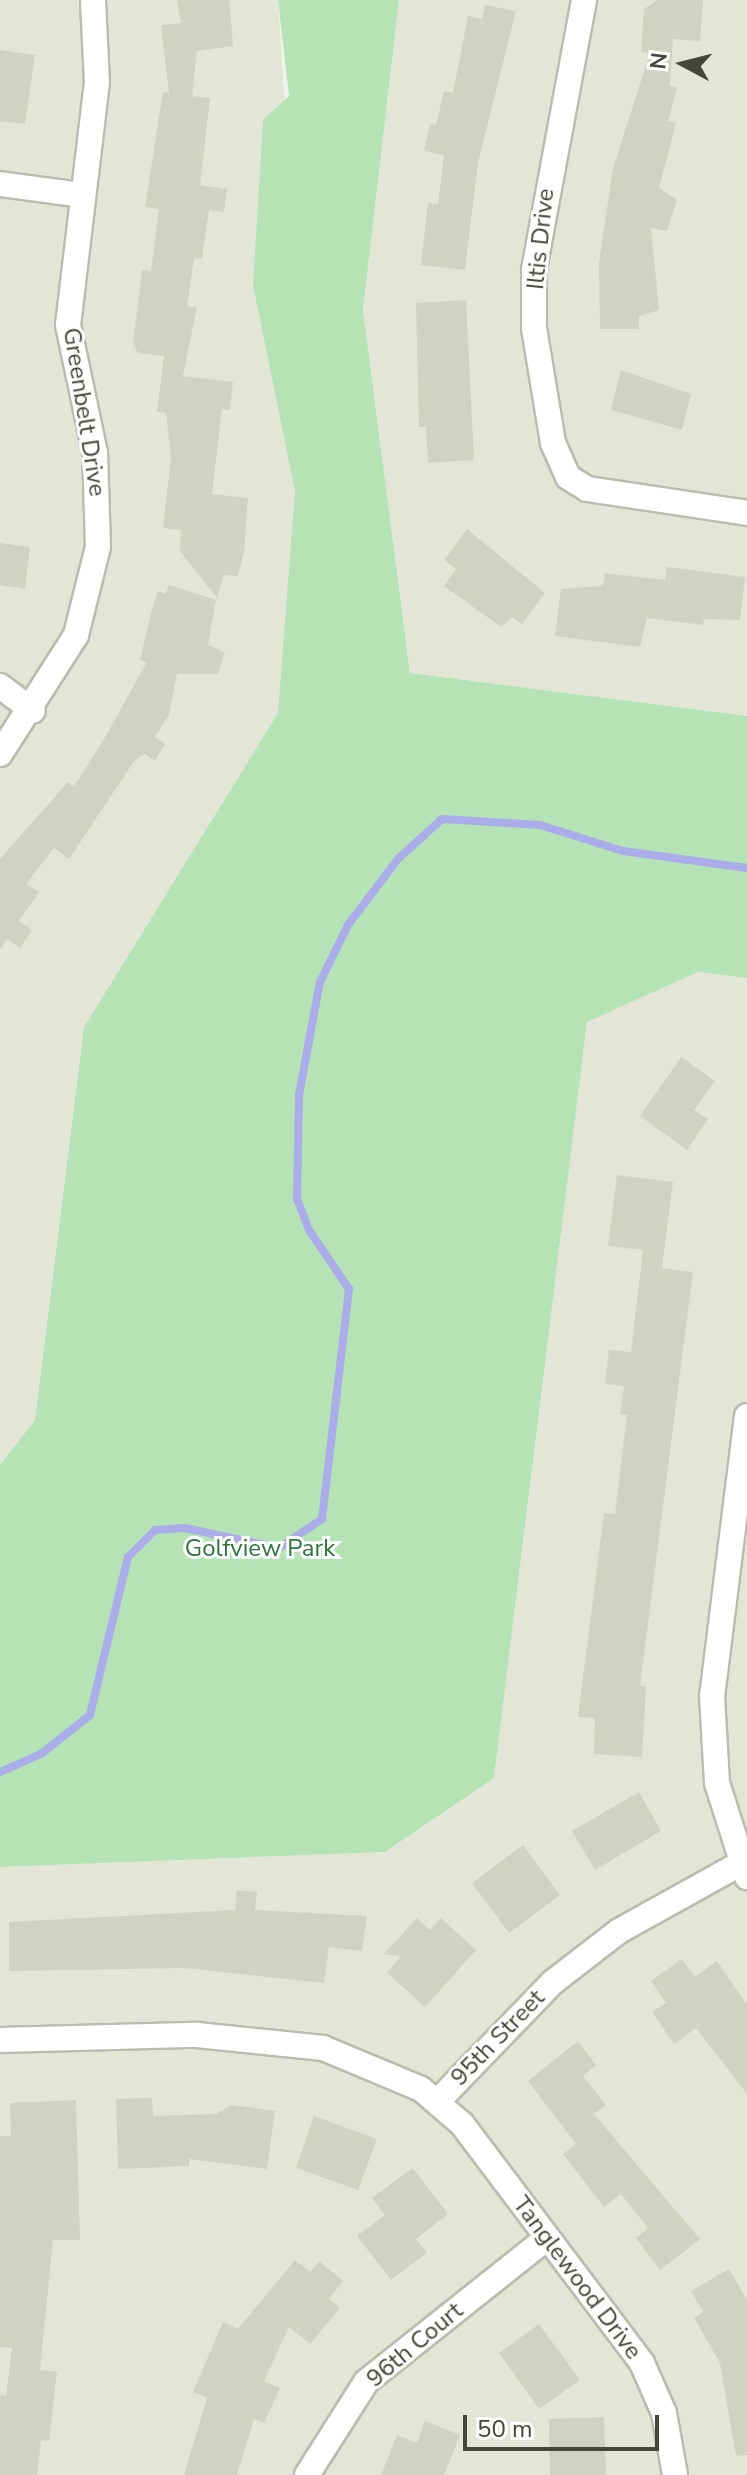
<!DOCTYPE html>
<style>
body{margin:0}
#map{position:relative;width:747px;height:2475px;overflow:hidden;background:#f0f3e9;font-family:"Nunito Sans",sans-serif}
div>[style]{position:absolute}
.residential>*{inset:0;background:#e3e6d7}
.green>*{inset:0;background:#b5e3b6}
.stream>*{height:8px;margin:-4px;padding:0 4px;transform-origin:4px;border-radius:4px;background:#abadea}
.building>*{inset:0;background:#d0d3bf}
.roads{filter:drop-shadow(2px 0 #b9bdac) drop-shadow(-2px 0 #b9bdac) drop-shadow(0 2px #b9bdac) drop-shadow(0 -2px #b9bdac)}
.minor>*{height:24px;margin:-12px;padding:0 12px;transform-origin:12px;border-radius:12px;background:#fff}
span{translate:-50% -50%;white-space:nowrap;text-align:center;line-height:1.15;-webkit-text-stroke:6px #fff;paint-order:stroke}
.street-label{font-size:24px;color:#434638}
.park-label{font-size:24px;color:#30723c}
.north{position:absolute;left:643px;top:24px;width:80px;height:80px;-webkit-text-stroke:6px #fff;paint-order:stroke;rotate:277deg;font-size:22px;font-weight:700;line-height:32px;text-align:center;color:#434638}
.north::after{content:'';display:block;margin:auto;width:28px;height:36px;background:#434638;clip-path:polygon(50% 0,100% 100%,50% 72%,0 100%)}
.scale{position:absolute;left:463px;top:2415px;width:196px;height:36px;box-sizing:border-box;border:4px solid #434638;border-top:0;padding-left:10px;font-size:24px;line-height:28px;white-space:nowrap;color:#434638;-webkit-text-stroke:6px #fff;paint-order:stroke}
</style>
<div id="map">
<div class="residential">
<div style="clip-path:polygon(0 0,278px 0,309px 479px,278px 713px,84px 1027px,35px 1420px,0 1465px)"></div>
<div style="clip-path:polygon(399px 0,747px 0,747px 716px,410px 673px,363px 310px)"></div>
<div style="clip-path:polygon(698px 972px,747px 978px,747px 2475px,0 2475px,0 1867px,385px 1852px,494px 1778px,587px 1021px)"></div>
</div>
<div class="green">
<div style="clip-path:polygon(278px 0,399px 0,363px 310px,410px 673px,747px 716px,747px 978px,698px 972px,587px 1022px,494px 1778px,385px 1852px,0 1867px,0 1465px,35px 1420px,84px 1027px,278px 713px,295px 491px,253px 285px,263px 120px,289px 96px)"></div>
</div>
<div class="stream">
<div style="left:0;top:1772px;width:45px;rotate:-23.7deg"></div>
<div style="left:41px;top:1754px;width:63px;rotate:-38.5deg"></div>
<div style="left:90px;top:1715px;width:163px;rotate:-76.5deg"></div>
<div style="left:128px;top:1557px;width:38px;rotate:-45deg"></div>
<div style="left:155px;top:1530px;width:30px;rotate:-4deg"></div>
<div style="left:185px;top:1528px;width:96px;rotate:12deg"></div>
<div style="left:279px;top:1548px;width:52px;rotate:-34deg"></div>
<div style="left:322px;top:1519px;width:232px;rotate:-83.3deg"></div>
<div style="left:349px;top:1289px;width:71px;rotate:-124.1deg"></div>
<div style="left:309px;top:1230px;width:33px;rotate:-111deg"></div>
<div style="left:297px;top:1199px;width:104px;rotate:-88.9deg"></div>
<div style="left:299px;top:1095px;width:115px;rotate:-79.5deg"></div>
<div style="left:320px;top:982px;width:64px;rotate:-63.8deg"></div>
<div style="left:348px;top:925px;width:83px;rotate:-52.9deg"></div>
<div style="left:398px;top:859px;width:59px;rotate:-42.3deg"></div>
<div style="left:442px;top:819px;width:98px;rotate:3.5deg"></div>
<div style="left:540px;top:825px;width:87px;rotate:17.4deg"></div>
<div style="left:623px;top:851px;width:125px;rotate:7.8deg"></div>
</div>
<div class="building">
<div style="clip-path:polygon(177px 0,229px 0,231px 20px,233px 46px,197px 51px,192px 96px,210px 98px,200px 185px,227px 189px,224px 212px,209px 210px,202px 259px,194px 258px,187px 306px,197px 307px,183px 376px,233px 382px,230px 410px,222px 409px,212px 494px,248px 498px,244px 552px,238px 576px,224px 575px,217px 598px,180px 551px,181px 530px,163px 528px,171px 457px,166px 413px,157px 412px,164px 356px,138px 353px,133px 344px,142px 270px,151px 272px,159px 209px,145px 207px,163px 92px,169px 93px,161px 25px,181px 23px)"></div>
<div style="clip-path:polygon(657px 0,703px 0,700px 41px,673px 39px,670px 86px,677px 88px,668px 121px,676px 123px,659px 188px,677px 200px,667px 231px,651px 228px,659px 310px,639px 316px,639px 329px,600px 329px,599px 263px,613px 168px,650px 53px,641px 52px,644px 9px)"></div>
<div style="clip-path:polygon(485px 5px,516px 11px,478px 163px,465px 270px,421px 265px,428px 203px,438px 204px,444px 155px,424px 151px,430px 124px,436px 125px,444px 91px,453px 93px,468px 16px,482px 19px)"></div>
<div style="clip-path:polygon(0 50px,35px 55px,25px 124px,0 121px)"></div>
<div style="clip-path:polygon(466px 300px,474px 460px,428px 463px,426px 427px,419px 427px,416px 303px)"></div>
<div style="clip-path:polygon(621px 370px,691px 394px,682px 430px,611px 410px)"></div>
<div style="clip-path:polygon(467px 529px,545px 593px,522px 624px,513px 617px,501px 627px,444px 586px,456px 569px,444px 560px)"></div>
<div style="clip-path:polygon(0 543px,30px 547px,25px 589px,0 585px)"></div>
<div style="clip-path:polygon(667px 567px,745px 577px,740px 620px,704px 619px,703px 625px,647px 618px,640px 647px,555px 636px,561px 589px,603px 586px,605px 573px,665px 580px)"></div>
<div style="clip-path:polygon(169px 585px,216px 600px,208px 645px,225px 652px,218px 674px,177px 674px,169px 715px,155px 737px,165px 744px,155px 761px,144px 754px,135px 760px,69px 859px,54px 848px,26px 884px,39px 892px,19px 921px,32px 930px,20px 948px,7px 939px,0 950px,0 859px,68px 782px,74px 787px,104px 739px,147px 662px,140px 660px,151px 613px,158px 591px,166px 594px)"></div>
<div style="clip-path:polygon(681px 1057px,715px 1081px,694px 1110px,708px 1119px,687px 1150px,640px 1116px)"></div>
<div style="clip-path:polygon(617px 1175px,673px 1182px,662px 1268px,693px 1272px,640px 1686px,646px 1686px,642px 1757px,594px 1754px,595px 1718px,578px 1717px,604px 1513px,615px 1514px,627px 1415px,620px 1414px,624px 1386px,605px 1384px,609px 1350px,631px 1352px,643px 1250px,608px 1246px)"></div>
<div style="clip-path:polygon(639px 1792px,661px 1831px,595px 1870px,572px 1831px)"></div>
<div style="clip-path:polygon(523px 1845px,560px 1895px,509px 1933px,472px 1883px)"></div>
<div style="clip-path:polygon(237px 1890px,257px 1892px,255px 1910px,367px 1916px,362px 1951px,329px 1947px,324px 1983px,185px 1968px,9px 1971px,9px 1922px,235px 1910px)"></div>
<div style="clip-path:polygon(417px 1918px,430px 1930px,441px 1918px,476px 1950px,425px 2007px,387px 1973px,401px 1956px,384px 1954px)"></div>
<div style="clip-path:polygon(682px 1959px,695px 1977px,717px 1961px,747px 2005px,747px 2094px,696px 2028px,674px 2044px,652px 2012px,666px 2003px,651px 1981px)"></div>
<div style="clip-path:polygon(578px 2041px,596px 2065px,583px 2076px,606px 2105px,594px 2114px,700px 2239px,660px 2270px,636px 2238px,648px 2228px,621px 2194px,604px 2207px,563px 2154px,576px 2144px,528px 2081px)"></div>
<div style="clip-path:polygon(152px 2098px,153px 2116px,216px 2114px,232px 2105px,275px 2111px,267px 2169px,189px 2159px,189px 2166px,118px 2169px,116px 2099px)"></div>
<div style="clip-path:polygon(76px 2100px,80px 2240px,53px 2240px,40px 2370px,57px 2372px,49px 2441px,41px 2440px,37px 2475px,0 2475px,0 2395px,6px 2396px,12px 2348px,0 2347px,0 2136px,11px 2136px,10px 2103px)"></div>
<div style="clip-path:polygon(314px 2116px,377px 2139px,358px 2190px,296px 2168px)"></div>
<div style="clip-path:polygon(413px 2168px,448px 2214px,416px 2239px,427px 2253px,391px 2280px,357px 2236px,385px 2215px,372px 2198px)"></div>
<div style="clip-path:polygon(295px 2260px,310px 2272px,319px 2261px,343px 2281px,329px 2299px,340px 2308px,310px 2344px,289px 2327px,264px 2381px,280px 2388px,264px 2423px,254px 2419px,237px 2475px,184px 2475px,207px 2398px,193px 2392px,223px 2322px,238px 2329px)"></div>
<div style="clip-path:polygon(729px 2269px,747px 2300px,747px 2455px,736px 2456px,720px 2363px,694px 2318px,703px 2312px,691px 2291px)"></div>
<div style="clip-path:polygon(539px 2324px,580px 2380px,539px 2409px,499px 2353px)"></div>
<div style="clip-path:polygon(604px 2417px,606px 2475px,550px 2475px,549px 2419px)"></div>
<div style="clip-path:polygon(425px 2421px,460px 2435px,444px 2475px,381px 2475px,397px 2435px,417px 2443px)"></div>
</div>
<div class="roads">
<div class="minor">
<div style="left:584px;top:0;width:275px;rotate:100.5deg"></div>
<div style="left:534px;top:270px;width:58px;rotate:90deg"></div>
<div style="left:534px;top:328px;width:117px;rotate:80.6deg"></div>
<div style="left:553px;top:443px;width:37px;rotate:66deg"></div>
<div style="left:568px;top:477px;width:22px;rotate:32deg"></div>
<div style="left:587px;top:489px;width:162px;rotate:8.5deg"></div>
<div style="left:0;top:184px;width:83px;rotate:7.6deg"></div>
<div style="left:0;top:686px;width:41px;rotate:37.1deg"></div>
<div style="left:0;top:754px;width:141px;rotate:-57.4deg"></div>
<div style="left:76px;top:635px;width:91px;rotate:-76deg"></div>
<div style="left:98px;top:547px;width:94px;rotate:-91.8deg"></div>
<div style="left:95px;top:453px;width:131px;rotate:-101.9deg"></div>
<div style="left:68px;top:325px;width:244px;rotate:-83.2deg"></div>
<div style="left:97px;top:83px;width:83px;rotate:-92.8deg"></div>
<div style="left:747px;top:1416px;width:282px;rotate:97.1deg"></div>
<div style="left:712px;top:1696px;width:87px;rotate:86.7deg"></div>
<div style="left:717px;top:1783px;width:99px;rotate:72.3deg"></div>
<div style="left:0;top:2040px;width:197px;rotate:-1.5deg"></div>
<div style="left:197px;top:2035px;width:127px;rotate:5.9deg"></div>
<div style="left:323px;top:2048px;width:106px;rotate:22.7deg"></div>
<div style="left:421px;top:2089px;width:54px;rotate:40.5deg"></div>
<div style="left:462px;top:2124px;width:299px;rotate:53deg"></div>
<div style="left:642px;top:2363px;width:55px;rotate:66.3deg"></div>
<div style="left:664px;top:2413px;width:63px;rotate:79.9deg"></div>
<div style="left:437px;top:2102px;width:167px;rotate:-46deg"></div>
<div style="left:553px;top:1982px;width:83px;rotate:-37.7deg"></div>
<div style="left:619px;top:1931px;width:138px;rotate:-29deg"></div>
<div style="left:307px;top:2475px;width:110px;rotate:-57.6deg"></div>
<div style="left:366px;top:2382px;width:231px;rotate:-38.5deg"></div>
</div>
</div>
<div class="street-label">
<span style="left:541px;top:239px;rotate:-84deg">Iltis Drive</span>
<span style="left:84px;top:412px;rotate:81deg">Greenbelt Drive</span>
<span style="left:498px;top:2038px;rotate:-46deg">95th Street</span>
<span style="left:577px;top:2278px;rotate:53deg">Tanglewood Drive</span>
<span style="left:415px;top:2345px;rotate:-40deg">96th Court</span>
</div>
<div class="park-label">
<span style="left:260px;top:1549px">Golfview Park</span>
</div>
<div class="north">N</div>
<div class="scale">50 m</div>
</div>
